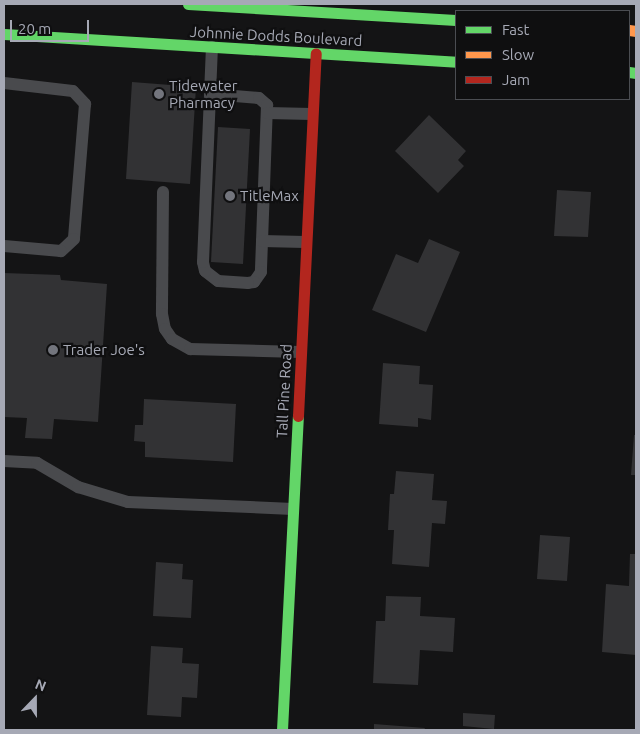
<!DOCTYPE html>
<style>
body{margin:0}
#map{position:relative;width:640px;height:734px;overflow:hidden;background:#141415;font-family:Ubuntu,sans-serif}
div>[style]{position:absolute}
.building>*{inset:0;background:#323234}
.lane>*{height:12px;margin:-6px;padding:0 6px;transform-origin:6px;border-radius:6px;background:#494a4d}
.fast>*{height:11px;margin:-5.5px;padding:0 5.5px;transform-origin:5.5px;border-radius:5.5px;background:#63d668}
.slow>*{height:11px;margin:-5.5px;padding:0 5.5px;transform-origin:5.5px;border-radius:5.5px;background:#ff974d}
.jam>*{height:11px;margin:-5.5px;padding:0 5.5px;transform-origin:5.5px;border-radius:5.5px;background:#b3261e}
.dots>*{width:14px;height:14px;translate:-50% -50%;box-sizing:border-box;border:2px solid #0f0f10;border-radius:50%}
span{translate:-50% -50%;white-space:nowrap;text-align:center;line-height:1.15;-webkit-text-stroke:4.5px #0f0f10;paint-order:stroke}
.street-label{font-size:15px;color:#a6a9b5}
.poi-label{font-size:15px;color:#a6a9b5}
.left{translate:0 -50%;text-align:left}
.frame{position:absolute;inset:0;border:5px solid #a6a9b5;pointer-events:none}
.legend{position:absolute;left:455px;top:10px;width:175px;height:90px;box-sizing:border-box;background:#0f0f10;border:1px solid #4b4d52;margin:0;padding:6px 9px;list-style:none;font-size:15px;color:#a6a9b5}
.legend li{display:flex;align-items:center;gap:10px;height:25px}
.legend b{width:25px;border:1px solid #4b4d52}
.north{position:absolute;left:10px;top:674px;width:50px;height:50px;-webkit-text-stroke:4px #0f0f10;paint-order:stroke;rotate:22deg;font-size:14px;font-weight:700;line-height:20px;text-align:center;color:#a6a9b5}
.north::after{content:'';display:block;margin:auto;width:18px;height:22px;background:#a6a9b5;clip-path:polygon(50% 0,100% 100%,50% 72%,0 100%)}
.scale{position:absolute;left:10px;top:20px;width:79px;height:22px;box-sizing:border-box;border:2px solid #a6a9b5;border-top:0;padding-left:6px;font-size:15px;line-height:18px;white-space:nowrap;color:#a6a9b5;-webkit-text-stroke:4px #0f0f10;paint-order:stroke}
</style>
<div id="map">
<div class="building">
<div style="clip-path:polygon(132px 82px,196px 87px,190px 184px,126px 179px)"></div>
<div style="clip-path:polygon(429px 115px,466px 151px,458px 160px,464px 166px,438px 193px,395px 151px)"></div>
<div style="clip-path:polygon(218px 127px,250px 129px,243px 264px,211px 262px)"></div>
<div style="clip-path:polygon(557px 190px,591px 192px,588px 237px,554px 236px)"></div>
<div style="clip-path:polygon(429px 239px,460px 252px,426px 332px,372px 310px,396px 254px,418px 263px)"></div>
<div style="clip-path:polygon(4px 273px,60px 275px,61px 280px,107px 284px,98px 422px,54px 419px,52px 439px,25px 438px,27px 418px,4px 417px)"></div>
<div style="clip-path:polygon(383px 363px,420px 366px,419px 384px,433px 385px,431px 420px,418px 418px,418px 427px,379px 424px)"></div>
<div style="clip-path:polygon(144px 399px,236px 404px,233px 462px,145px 457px,145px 442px,134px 441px,135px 425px,143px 425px)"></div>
<div style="clip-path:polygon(634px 435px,636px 435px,636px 475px,631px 475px)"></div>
<div style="clip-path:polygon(396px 471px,434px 474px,432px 500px,447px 501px,445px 524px,432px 523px,429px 567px,392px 564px,394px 530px,388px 530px,390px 494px,394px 494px)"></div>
<div style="clip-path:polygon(540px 535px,570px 537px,567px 581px,537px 579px)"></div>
<div style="clip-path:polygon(630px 554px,636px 554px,636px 655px,602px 652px,606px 584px,629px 586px)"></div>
<div style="clip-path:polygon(156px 562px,183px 564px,182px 579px,193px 580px,191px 618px,153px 616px)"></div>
<div style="clip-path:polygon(386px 596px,421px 597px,420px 616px,455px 618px,453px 652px,420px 650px,418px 685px,373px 683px,376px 621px,385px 621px)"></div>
<div style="clip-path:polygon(151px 646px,183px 648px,182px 663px,199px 664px,197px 698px,182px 697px,181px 717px,147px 715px)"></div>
<div style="clip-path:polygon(463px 713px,495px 715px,494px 729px,463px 726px)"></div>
<div style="clip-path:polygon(374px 724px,425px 728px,424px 730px,374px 730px)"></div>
</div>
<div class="lane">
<div style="left:4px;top:83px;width:69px;rotate:6.6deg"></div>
<div style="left:73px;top:91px;width:18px;rotate:47deg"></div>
<div style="left:85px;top:104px;width:135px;rotate:94.7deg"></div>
<div style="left:74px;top:239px;width:18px;rotate:137deg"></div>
<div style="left:61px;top:251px;width:57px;rotate:-175deg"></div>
<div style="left:210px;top:94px;width:49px;rotate:4.7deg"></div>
<div style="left:259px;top:98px;width:11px;rotate:41deg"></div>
<div style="left:267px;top:105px;width:167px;rotate:92.1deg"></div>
<div style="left:261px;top:272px;width:12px;rotate:125deg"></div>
<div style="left:254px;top:282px;width:6px;rotate:171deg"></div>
<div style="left:248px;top:283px;width:30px;rotate:-176deg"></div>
<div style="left:218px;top:281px;width:16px;rotate:-142deg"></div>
<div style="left:205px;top:271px;width:9px;rotate:-103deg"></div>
<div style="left:203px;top:262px;width:168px;rotate:-87.6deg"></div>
<div style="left:210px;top:94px;width:47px;rotate:-87.6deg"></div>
<div style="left:267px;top:113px;width:45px;rotate:1.3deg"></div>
<div style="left:163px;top:192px;width:122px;rotate:90.5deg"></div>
<div style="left:162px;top:314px;width:15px;rotate:79deg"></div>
<div style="left:165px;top:329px;width:12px;rotate:55deg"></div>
<div style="left:172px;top:339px;width:21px;rotate:29deg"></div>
<div style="left:190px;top:349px;width:110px;rotate:1.6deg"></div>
<div style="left:262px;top:241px;width:43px;rotate:1.3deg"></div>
<div style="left:4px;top:461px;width:33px;rotate:3deg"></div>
<div style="left:37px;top:463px;width:48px;rotate:30.3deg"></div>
<div style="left:78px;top:487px;width:52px;rotate:16.7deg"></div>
<div style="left:128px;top:502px;width:165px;rotate:2.4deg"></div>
</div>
<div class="fast">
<div style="left:188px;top:4px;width:268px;rotate:3.4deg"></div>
<div style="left:4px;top:34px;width:453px;rotate:3.5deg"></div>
<div style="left:629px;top:72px;width:7px;rotate:8deg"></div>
<div style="left:282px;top:730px;width:314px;rotate:-87.1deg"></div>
</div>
<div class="slow">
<div style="left:629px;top:30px;width:7px;rotate:8deg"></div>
</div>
<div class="jam">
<div style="left:298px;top:416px;width:363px;rotate:-87.2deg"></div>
</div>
<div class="dots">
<div style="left:159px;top:94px;background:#73757d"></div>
<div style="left:230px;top:196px;background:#73757d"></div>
<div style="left:53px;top:350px;background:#73757d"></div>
</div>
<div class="street-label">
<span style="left:276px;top:36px;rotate:3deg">Johnnie Dodds Boulevard</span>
<span style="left:284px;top:391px;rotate:-87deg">Tall Pine Road</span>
</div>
<div class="poi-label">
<span class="left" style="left:169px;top:94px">Tidewater<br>Pharmacy</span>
<span class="left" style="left:240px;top:196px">TitleMax</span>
<span class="left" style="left:63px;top:350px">Trader Joe's</span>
</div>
<div class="frame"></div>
<ul class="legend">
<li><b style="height:6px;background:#63d668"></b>Fast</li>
<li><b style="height:6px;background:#ff974d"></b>Slow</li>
<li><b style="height:6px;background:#b3261e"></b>Jam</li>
</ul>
<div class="north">N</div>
<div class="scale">20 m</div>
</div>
